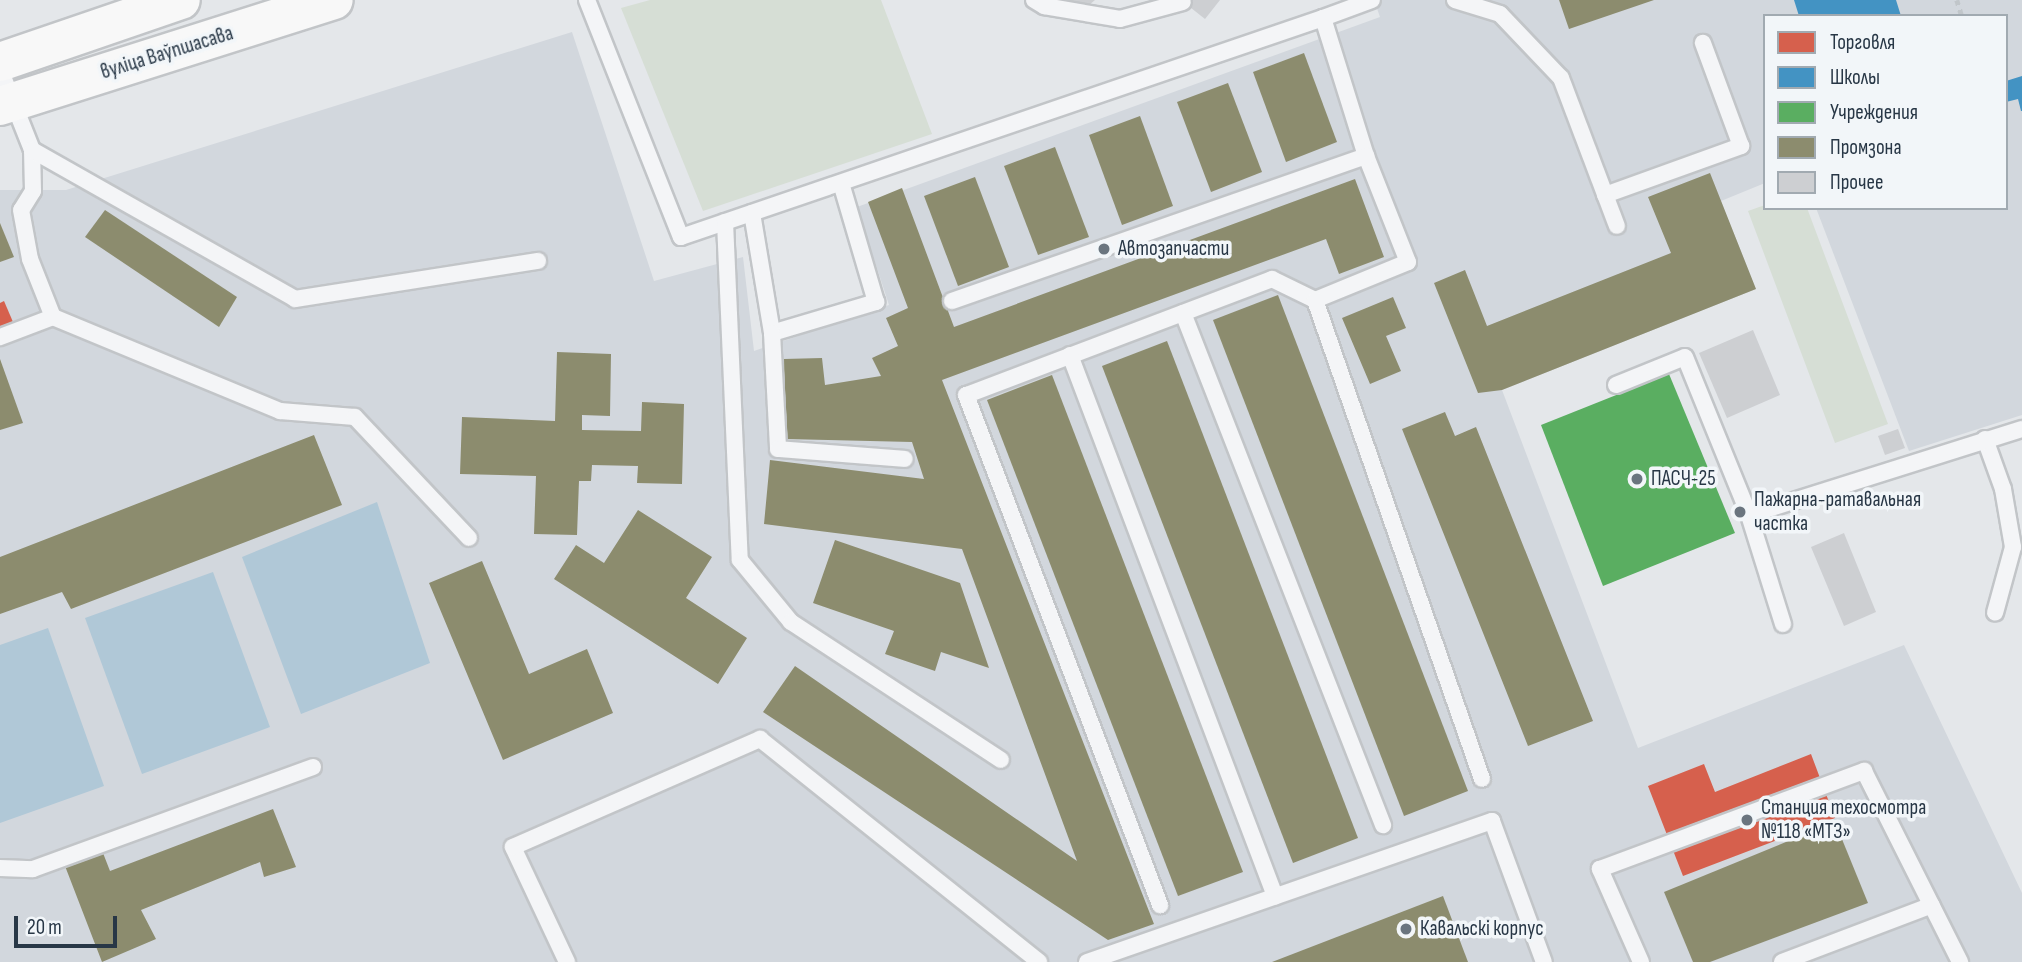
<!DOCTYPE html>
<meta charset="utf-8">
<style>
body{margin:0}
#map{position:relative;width:2022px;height:962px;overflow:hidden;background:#e4e7ea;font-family:"Sofia Sans Condensed",sans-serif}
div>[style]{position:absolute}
.built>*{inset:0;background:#d2d7dd}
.green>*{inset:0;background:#d6ded5}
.water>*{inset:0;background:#b0c8d7}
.shops>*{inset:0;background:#d6604d}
.schools>*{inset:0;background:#4393c3}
.public>*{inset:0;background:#5aae61}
.industry>*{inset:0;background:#8c8c6e}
.building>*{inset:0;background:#cdcfd2}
.path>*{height:4.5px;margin-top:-2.25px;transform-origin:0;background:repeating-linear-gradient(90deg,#c1c6ca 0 5px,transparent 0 10px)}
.roads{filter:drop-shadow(2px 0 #c2c5c8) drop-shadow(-2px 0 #c2c5c8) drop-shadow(0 2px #c2c5c8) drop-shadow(0 -2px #c2c5c8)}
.lane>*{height:16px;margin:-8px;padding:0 8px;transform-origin:8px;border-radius:8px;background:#f4f5f7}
.primary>*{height:38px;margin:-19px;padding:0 19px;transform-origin:19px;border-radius:19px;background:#f8f8f8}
.dots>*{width:19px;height:19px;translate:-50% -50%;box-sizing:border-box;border:4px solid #f2f6f9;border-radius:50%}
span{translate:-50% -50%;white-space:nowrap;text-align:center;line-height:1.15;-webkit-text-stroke:7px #f2f6f9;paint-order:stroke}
.street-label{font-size:21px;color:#283746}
.poi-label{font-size:21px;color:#283746}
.left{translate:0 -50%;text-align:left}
.legend{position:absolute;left:1763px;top:14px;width:245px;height:196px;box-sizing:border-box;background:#f2f6f9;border:2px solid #a1aab1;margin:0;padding:9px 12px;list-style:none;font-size:21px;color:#283746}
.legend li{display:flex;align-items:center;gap:14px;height:35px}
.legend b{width:35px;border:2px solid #a1aab1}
.scale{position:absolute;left:14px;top:916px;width:103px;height:32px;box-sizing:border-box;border:4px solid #283746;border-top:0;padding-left:9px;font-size:21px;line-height:24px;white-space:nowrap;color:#283746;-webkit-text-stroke:5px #f2f6f9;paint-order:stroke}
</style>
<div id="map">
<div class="built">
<div style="clip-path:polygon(1374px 0,2022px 0,2022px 415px,1909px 451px,1816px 208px,2006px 208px,2006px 16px,1765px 16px,1765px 183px,1721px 201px,1756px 289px,1502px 390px,1638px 748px,1904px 645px,2022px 893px,2022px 962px,0 962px,0 190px,66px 190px,572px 32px,654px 281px,743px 257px,754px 351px,889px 305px,857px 207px,1380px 17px)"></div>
</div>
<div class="green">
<div style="clip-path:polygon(650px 0,881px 0,932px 134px,703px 211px,621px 8px)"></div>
<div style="clip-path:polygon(1765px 205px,1807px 208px,1888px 424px,1835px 443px,1748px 211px)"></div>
</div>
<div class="water">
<div style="clip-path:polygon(377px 502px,430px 663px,301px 714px,242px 557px)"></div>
<div style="clip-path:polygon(213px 572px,270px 727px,142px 774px,85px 618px)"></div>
<div style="clip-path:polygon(48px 628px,104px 786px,0 823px,0 645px)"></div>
</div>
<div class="shops">
<div style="clip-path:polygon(4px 301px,13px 322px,0 327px,0 303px)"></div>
<div style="clip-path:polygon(1811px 754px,1835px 818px,1683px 876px,1648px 786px,1704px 764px,1715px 792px)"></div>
</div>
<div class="schools">
<div style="clip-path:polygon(1794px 0,1896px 0,1901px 16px,1799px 16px)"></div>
<div style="clip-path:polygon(2022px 76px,2022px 111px,2021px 111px,2018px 99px,2006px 102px,2006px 81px)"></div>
</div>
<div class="public">
<div style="clip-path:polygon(1669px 374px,1735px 533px,1603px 586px,1541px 425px)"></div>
</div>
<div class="industry">
<div style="clip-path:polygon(1559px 0,1654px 0,1569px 29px)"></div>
<div style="clip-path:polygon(1304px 53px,1337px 142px,1286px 162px,1253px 72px)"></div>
<div style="clip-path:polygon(1228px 83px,1262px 172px,1211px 192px,1177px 102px)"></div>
<div style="clip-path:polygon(1140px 116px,1173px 206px,1122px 225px,1089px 135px)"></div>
<div style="clip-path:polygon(1055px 147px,1089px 237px,1038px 255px,1004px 166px)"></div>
<div style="clip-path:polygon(1710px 173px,1756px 289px,1502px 390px,1478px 393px,1434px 283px,1465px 270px,1487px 326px,1671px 253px,1648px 197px)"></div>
<div style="clip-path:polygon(975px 177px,1009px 267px,958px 286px,924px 196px)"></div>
<div style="clip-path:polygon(1355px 179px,1384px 257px,1339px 274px,1326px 239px,942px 380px,1154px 924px,1108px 940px,763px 712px,795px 666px,1077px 861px,962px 549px,764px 524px,770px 460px,924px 479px,912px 442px,786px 439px,784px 359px,822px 358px,825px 385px,881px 376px,872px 358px,898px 346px,886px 318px,908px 308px,868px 202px,902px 188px,954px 327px)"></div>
<div style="clip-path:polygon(105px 210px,237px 297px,219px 327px,85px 237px)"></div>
<div style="clip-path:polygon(0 223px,14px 257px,0 262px)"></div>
<div style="clip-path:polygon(1278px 295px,1468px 791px,1404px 816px,1213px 320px)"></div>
<div style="clip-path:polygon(1393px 297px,1406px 328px,1386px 336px,1401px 371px,1370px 384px,1342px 318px)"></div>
<div style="clip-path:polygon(1167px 341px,1358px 838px,1293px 863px,1102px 366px)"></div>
<div style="clip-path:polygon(557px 352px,611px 354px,610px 416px,582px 415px,582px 430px,641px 431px,642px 402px,684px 404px,682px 484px,637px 483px,638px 466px,592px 465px,591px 481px,579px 481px,577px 535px,534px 534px,536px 476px,460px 474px,462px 417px,555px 421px)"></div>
<div style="clip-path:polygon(0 359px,23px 423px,0 430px)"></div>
<div style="clip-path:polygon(1052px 375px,1243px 872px,1178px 896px,987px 400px)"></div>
<div style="clip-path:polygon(1445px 412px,1455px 436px,1476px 427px,1593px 721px,1528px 746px,1402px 429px)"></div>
<div style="clip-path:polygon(314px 435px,342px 505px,71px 609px,62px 592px,0 614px,0 557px)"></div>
<div style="clip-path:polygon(638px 510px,712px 557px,686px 598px,747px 638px,718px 684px,554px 579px,576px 545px,604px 563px)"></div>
<div style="clip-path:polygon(835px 540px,960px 583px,989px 668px,941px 652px,935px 671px,885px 654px,894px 631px,813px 603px)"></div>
<div style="clip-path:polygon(482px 561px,529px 674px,587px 649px,613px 713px,503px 760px,429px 583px)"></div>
<div style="clip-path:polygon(273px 809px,296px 867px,264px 877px,260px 862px,141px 910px,156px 939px,102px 962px,65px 866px,103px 853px,110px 871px)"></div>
<div style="clip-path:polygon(1835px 822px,1868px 903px,1710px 962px,1693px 962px,1664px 892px)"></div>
<div style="clip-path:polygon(1443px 896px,1468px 962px,1272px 962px)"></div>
</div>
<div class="building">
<div style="clip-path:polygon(1069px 0,1095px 0,1083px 10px)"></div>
<div style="clip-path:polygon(1181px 0,1220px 0,1205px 19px)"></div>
<div style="clip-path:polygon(1753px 330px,1780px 395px,1727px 418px,1699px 353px)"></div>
<div style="clip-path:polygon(1898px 429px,1905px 448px,1885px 455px,1878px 436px)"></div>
<div style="clip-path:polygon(1844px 533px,1876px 612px,1844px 626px,1811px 547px)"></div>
</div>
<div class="path">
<div style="left:1957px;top:0;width:17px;rotate:73deg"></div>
</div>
<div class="roads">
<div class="lane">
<div style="left:587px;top:0;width:255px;rotate:68.4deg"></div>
<div style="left:681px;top:237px;width:678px;rotate:-18.84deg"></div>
<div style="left:1323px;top:18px;width:145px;rotate:72.7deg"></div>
<div style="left:1366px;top:156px;width:114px;rotate:68.4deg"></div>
<div style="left:1408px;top:262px;width:100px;rotate:157.8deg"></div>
<div style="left:1315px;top:300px;width:48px;rotate:-154deg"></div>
<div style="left:1272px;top:279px;width:327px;rotate:159.2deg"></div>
<div style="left:966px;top:395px;width:546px;rotate:69.17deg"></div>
<div style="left:1034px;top:0;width:12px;rotate:31deg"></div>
<div style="left:1044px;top:6px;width:77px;rotate:9.7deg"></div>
<div style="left:1120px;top:19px;width:65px;rotate:-15.1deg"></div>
<div style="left:1455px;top:0;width:47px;rotate:17.3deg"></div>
<div style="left:1500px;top:14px;width:88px;rotate:46.4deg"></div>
<div style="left:1561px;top:78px;width:158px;rotate:69.3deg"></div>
<div style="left:1323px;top:18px;width:52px;rotate:-20.2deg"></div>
<div style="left:0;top:69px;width:87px;rotate:68.4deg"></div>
<div style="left:32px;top:150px;width:41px;rotate:88.6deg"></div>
<div style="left:33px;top:191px;width:22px;rotate:122deg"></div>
<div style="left:21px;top:210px;width:50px;rotate:79.6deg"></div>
<div style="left:30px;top:259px;width:62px;rotate:68.4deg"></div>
<div style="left:53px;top:317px;width:57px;rotate:159.3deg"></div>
<div style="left:32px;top:150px;width:302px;rotate:29.5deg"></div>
<div style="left:295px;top:299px;width:246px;rotate:-8.9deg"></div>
<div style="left:1605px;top:195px;width:145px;rotate:-19.8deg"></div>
<div style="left:1741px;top:146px;width:110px;rotate:-110.3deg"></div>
<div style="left:752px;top:213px;width:122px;rotate:80.5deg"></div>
<div style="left:772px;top:333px;width:109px;rotate:-16.6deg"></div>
<div style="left:876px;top:302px;width:124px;rotate:-106.4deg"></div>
<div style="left:725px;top:222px;width:338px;rotate:87.5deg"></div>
<div style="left:740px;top:560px;width:80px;rotate:50.6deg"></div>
<div style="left:791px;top:622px;width:251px;rotate:33.3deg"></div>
<div style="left:1315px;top:300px;width:507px;rotate:70.78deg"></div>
<div style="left:952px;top:301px;width:439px;rotate:-19.3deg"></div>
<div style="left:1183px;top:313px;width:550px;rotate:68.66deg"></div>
<div style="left:53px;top:317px;width:246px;rotate:22.5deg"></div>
<div style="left:280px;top:411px;width:75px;rotate:4.6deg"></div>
<div style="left:355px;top:417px;width:166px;rotate:46.7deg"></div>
<div style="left:772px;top:333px;width:116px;rotate:87deg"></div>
<div style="left:778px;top:449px;width:127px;rotate:4.5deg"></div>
<div style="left:1070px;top:355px;width:579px;rotate:69.25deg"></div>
<div style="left:1616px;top:385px;width:74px;rotate:-22.1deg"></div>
<div style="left:1685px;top:357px;width:170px;rotate:67.9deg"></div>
<div style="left:1985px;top:439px;width:53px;rotate:70.2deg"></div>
<div style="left:2003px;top:489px;width:59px;rotate:80.2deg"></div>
<div style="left:2013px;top:547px;width:68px;rotate:105.3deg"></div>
<div style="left:1783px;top:624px;width:114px;rotate:-107.3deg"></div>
<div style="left:1749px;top:515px;width:286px;rotate:-17.5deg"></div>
<div style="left:0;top:868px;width:33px;rotate:2deg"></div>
<div style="left:33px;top:869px;width:298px;rotate:-20deg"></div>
<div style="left:567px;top:962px;width:127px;rotate:-115.2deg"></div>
<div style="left:513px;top:847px;width:270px;rotate:-23.6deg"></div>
<div style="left:760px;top:739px;width:357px;rotate:38.6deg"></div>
<div style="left:1087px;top:962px;width:429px;rotate:-19.2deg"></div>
<div style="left:1492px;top:821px;width:150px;rotate:69.8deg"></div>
<div style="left:1641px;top:962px;width:102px;rotate:-113.8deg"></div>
<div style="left:1600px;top:869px;width:282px;rotate:-20.4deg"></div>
<div style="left:1864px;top:771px;width:214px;rotate:63.3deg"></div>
<div style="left:1782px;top:962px;width:160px;rotate:-20.8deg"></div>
</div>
<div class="primary">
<div style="left:0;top:62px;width:191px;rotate:-18.9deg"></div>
<div style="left:0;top:106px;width:350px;rotate:-17.6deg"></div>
</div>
</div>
<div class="dots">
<div style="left:1104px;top:249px;background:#6a757f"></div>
<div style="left:1637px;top:479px;background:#6a757f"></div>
<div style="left:1740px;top:512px;background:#6a757f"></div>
<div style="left:1747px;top:820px;background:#6a757f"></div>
<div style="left:1406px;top:929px;background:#6a757f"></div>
</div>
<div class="street-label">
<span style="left:167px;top:53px;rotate:-17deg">вуліца Ваўпшасава</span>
</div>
<div class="poi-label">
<span class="left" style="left:1118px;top:249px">Автозапчасти</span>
<span class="left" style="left:1651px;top:479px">ПАСЧ-25</span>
<span class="left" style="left:1754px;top:512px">Пажарна-ратавальная<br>частка</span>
<span class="left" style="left:1761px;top:820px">Станция техосмотра<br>№118 «МТЗ»</span>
<span class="left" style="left:1420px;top:929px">Кавальскі корпус</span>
</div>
<ul class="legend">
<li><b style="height:19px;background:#d6604d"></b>Торговля</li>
<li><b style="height:19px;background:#4393c3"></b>Школы</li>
<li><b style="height:19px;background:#5aae61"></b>Учреждения</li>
<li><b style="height:19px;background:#8c8c6e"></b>Промзона</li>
<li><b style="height:19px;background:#cdcfd2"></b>Прочее</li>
</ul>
<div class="scale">20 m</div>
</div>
